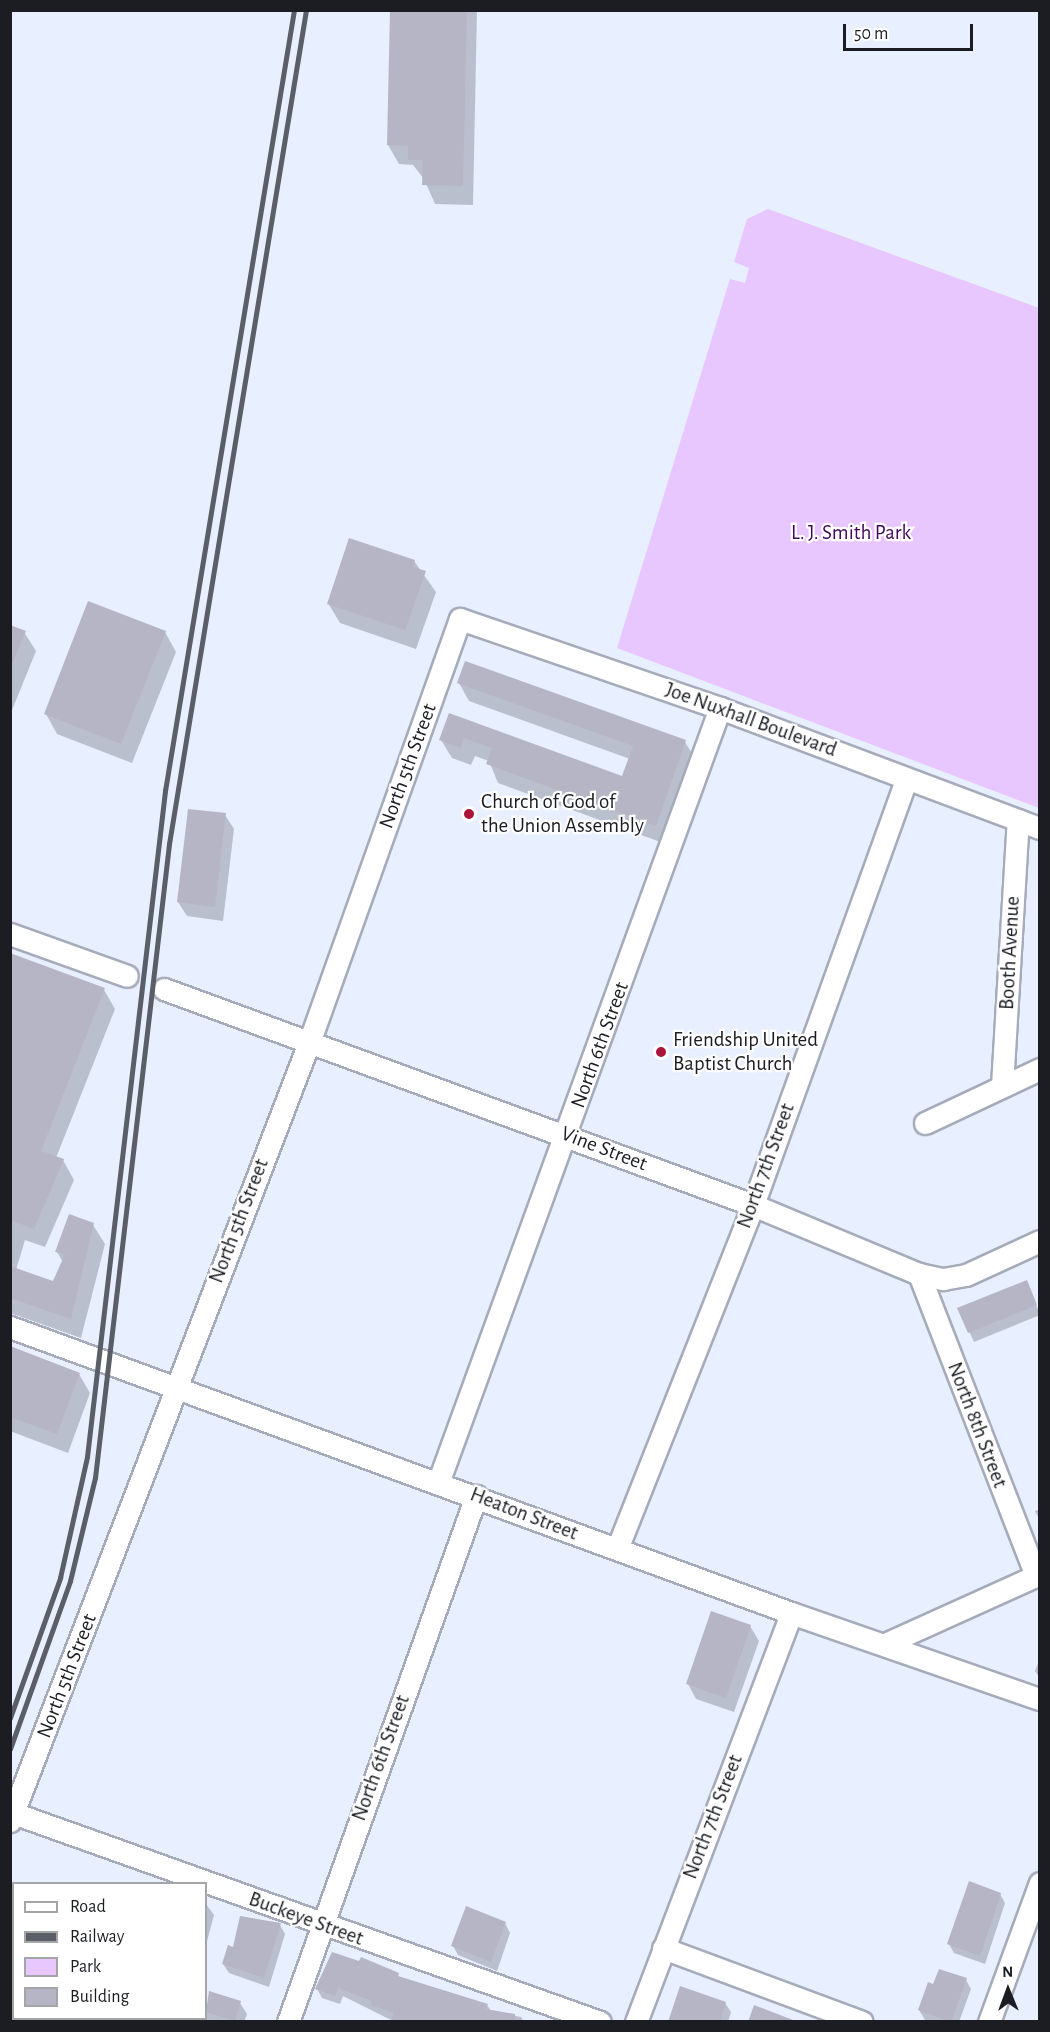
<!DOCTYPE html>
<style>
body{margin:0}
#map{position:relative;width:1050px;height:2032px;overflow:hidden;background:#e8efff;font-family:"Alegreya Sans",sans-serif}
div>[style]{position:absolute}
.green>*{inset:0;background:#e8c6ff}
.shadow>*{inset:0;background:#0003}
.building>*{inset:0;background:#b6b5c5}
.roads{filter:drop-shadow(2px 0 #a5abba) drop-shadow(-2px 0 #a5abba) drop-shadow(0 2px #a5abba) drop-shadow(0 -2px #a5abba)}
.minor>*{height:21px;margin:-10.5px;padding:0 10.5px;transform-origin:10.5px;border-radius:10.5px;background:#fff}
.rail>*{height:4.5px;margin:-2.25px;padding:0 2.25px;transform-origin:2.25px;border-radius:2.25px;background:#5a5e67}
.dots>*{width:16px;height:16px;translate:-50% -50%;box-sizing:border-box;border:3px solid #fff;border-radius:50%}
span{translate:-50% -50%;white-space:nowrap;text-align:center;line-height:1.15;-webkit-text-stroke:4.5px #fff;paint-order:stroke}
.park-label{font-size:21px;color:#43075e}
.street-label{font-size:21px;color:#1b1d23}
.poi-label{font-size:21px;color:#1b1d23}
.left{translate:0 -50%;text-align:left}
.frame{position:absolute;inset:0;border:12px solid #1b1d23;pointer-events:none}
.legend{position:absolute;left:12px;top:1882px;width:195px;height:138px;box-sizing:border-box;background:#fff;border:2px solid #a4a5a7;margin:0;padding:8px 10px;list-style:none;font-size:18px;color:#1b1d23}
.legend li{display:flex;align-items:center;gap:12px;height:30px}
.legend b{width:30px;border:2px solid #a4a5a7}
.north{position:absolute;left:978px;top:1960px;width:60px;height:60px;-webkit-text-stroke:4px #fff;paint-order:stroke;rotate:359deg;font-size:16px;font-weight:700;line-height:24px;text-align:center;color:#1b1d23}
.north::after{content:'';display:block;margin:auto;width:21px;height:27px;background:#1b1d23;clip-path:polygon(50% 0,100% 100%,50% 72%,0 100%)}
.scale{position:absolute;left:843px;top:24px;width:130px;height:27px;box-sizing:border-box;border:3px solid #1b1d23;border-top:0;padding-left:8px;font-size:18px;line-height:21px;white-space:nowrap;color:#1b1d23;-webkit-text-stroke:4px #fff;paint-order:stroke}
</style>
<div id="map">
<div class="green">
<div style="clip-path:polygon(768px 209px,1039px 308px,1039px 808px,617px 648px,730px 279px,745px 283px,749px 268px,734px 262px,747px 219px)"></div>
</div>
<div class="shadow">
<div style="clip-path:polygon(391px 10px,477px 10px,473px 205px,435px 204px,424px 179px,413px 165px,399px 164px,388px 145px)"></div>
<div style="clip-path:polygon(414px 561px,436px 592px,416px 649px,340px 623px,328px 603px)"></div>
<div style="clip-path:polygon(10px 626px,24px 632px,36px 651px,10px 715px)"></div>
<div style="clip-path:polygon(165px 632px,176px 652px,132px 763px,57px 734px,46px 714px)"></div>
<div style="clip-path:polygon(459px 683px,685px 742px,696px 760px,666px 844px,498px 783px,489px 761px,475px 756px,471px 765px,452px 758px,441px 740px,450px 715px,622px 778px,630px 759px,469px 701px)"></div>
<div style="clip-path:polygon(225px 815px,234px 829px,223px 921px,187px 916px,178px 902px)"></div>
<div style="clip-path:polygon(10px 955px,104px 990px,115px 1009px,56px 1158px,63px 1160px,74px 1180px,45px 1247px,25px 1240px,16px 1270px,54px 1282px,63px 1262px,57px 1252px,93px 1225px,105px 1244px,81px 1338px,10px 1313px)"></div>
<div style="clip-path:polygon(1031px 1291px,1040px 1315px,974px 1342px,959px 1309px)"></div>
<div style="clip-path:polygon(10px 1348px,79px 1374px,90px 1393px,68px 1453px,10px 1431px)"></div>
<div style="clip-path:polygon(1040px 1509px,1040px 1521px,1035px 1511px)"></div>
<div style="clip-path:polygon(750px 1626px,759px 1641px,734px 1712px,696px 1699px,688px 1684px)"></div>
<div style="clip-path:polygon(1040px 1658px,1040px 1679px,1035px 1671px)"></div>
<div style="clip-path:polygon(1000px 1894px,1005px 1903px,985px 1964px,954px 1953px,949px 1944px)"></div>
<div style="clip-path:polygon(206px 1904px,214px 1915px,206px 1945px)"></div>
<div style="clip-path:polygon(14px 1914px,14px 1934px,10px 1929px)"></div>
<div style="clip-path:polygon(505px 1923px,510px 1933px,497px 1971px,458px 1955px,453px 1946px)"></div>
<div style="clip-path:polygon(280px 1925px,285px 1934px,269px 1987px,229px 1973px,223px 1964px,235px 1949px)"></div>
<div style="clip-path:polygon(398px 1974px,400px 1979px,487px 2005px,491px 2011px,521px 2017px,524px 2022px,395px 2022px,343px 1996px,340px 2004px,322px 1998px,317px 1989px)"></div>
<div style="clip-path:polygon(966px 1980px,971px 1989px,959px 2022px,925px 2020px,919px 2010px,934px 1986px)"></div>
<div style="clip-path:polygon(210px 1993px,240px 2003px,247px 2014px,244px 2022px,201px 2022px,206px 2018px)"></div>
<div style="clip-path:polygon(725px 2003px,731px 2012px,728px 2022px,669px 2022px)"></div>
</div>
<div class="building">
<div style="clip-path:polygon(390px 10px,467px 10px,463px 186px,422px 185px,423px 160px,408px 160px,408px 146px,387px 145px)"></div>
<div style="clip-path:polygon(349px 538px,415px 560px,413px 567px,426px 571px,405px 630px,327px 604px)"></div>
<div style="clip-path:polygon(88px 601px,166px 631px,121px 744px,44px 714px)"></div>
<div style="clip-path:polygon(10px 625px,26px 631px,11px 666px,10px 666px)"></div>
<div style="clip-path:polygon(465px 661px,686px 740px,656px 826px,486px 764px,492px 748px,464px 738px,461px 748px,439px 740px,449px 713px,622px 776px,633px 746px,457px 683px)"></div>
<div style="clip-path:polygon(188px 809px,226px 813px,215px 907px,177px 902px)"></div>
<div style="clip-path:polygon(10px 953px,105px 988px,41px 1151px,64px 1159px,34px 1229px,10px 1220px)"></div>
<div style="clip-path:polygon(69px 1214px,94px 1223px,71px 1319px,10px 1298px,10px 1266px,53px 1281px,65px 1254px,55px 1252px)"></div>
<div style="clip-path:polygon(1027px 1280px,1037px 1305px,968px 1333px,957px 1308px)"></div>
<div style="clip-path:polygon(10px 1346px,80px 1373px,57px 1434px,10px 1417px)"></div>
<div style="clip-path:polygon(711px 1611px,751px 1625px,726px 1698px,686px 1684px)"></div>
<div style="clip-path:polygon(969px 1881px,1001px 1893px,980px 1956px,947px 1944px)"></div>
<div style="clip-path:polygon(466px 1906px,506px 1922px,491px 1962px,451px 1946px)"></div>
<div style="clip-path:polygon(240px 1916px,281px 1923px,264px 1978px,222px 1964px,228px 1945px,233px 1947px)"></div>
<div style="clip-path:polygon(332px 1952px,359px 1961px,361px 1957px,399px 1973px,398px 1976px,488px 2004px,486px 2009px,515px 2014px,515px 2022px,391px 2022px,394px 2013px,371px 2005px,372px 2001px,338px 1988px,335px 1996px,315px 1989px)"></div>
<div style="clip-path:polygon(939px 1969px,967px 1978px,951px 2022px,918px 2010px,928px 1982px,933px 1984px)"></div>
<div style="clip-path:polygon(680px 1986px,726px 2002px,720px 2022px,668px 2022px)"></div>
<div style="clip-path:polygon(209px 1991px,241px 2001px,235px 2021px,206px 2012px)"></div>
<div style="clip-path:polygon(754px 2005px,793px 2020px,793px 2022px,748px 2022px)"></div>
</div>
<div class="roads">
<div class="minor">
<div style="left:10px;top:934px;width:124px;rotate:19.7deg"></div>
<div style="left:164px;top:989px;width:627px;rotate:20.14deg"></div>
<div style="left:753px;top:1205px;width:180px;rotate:22.6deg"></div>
<div style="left:919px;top:1274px;width:25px;rotate:12deg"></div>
<div style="left:943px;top:1279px;width:23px;rotate:-10deg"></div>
<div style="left:966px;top:1275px;width:81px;rotate:-24.7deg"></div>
<div style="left:1002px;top:1086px;width:266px;rotate:-86.6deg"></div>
<div style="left:925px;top:1123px;width:127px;rotate:-25.2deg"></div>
<div style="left:919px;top:1274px;width:324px;rotate:68.8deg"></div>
<div style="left:10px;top:1327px;width:832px;rotate:20.11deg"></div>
<div style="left:791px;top:1613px;width:263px;rotate:19.1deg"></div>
<div style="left:438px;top:1483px;width:825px;rotate:-70.01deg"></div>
<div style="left:617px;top:1549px;width:370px;rotate:-68.4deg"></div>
<div style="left:753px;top:1205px;width:453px;rotate:-70.2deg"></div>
<div style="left:885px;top:1644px;width:170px;rotate:-24.3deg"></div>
<div style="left:13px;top:1813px;width:623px;rotate:19.6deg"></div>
<div style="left:10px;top:1821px;width:837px;rotate:-68.99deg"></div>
<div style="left:310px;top:1040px;width:447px;rotate:-70.4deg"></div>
<div style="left:460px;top:619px;width:275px;rotate:18.9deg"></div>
<div style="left:720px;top:708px;width:342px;rotate:20.6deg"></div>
<div style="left:663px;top:1948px;width:212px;rotate:20.4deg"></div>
<div style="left:288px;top:2022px;width:559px;rotate:-70.33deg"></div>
<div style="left:636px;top:2022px;width:437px;rotate:-69.2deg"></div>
<div style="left:989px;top:2022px;width:148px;rotate:-69.9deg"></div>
</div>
</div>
<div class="rail">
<div style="left:10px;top:1718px;width:149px;rotate:-70.3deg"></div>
<div style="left:60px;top:1578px;width:124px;rotate:-77.4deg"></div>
<div style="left:87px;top:1457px;width:671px;rotate:-83.32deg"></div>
<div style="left:165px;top:791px;width:792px;rotate:-80.62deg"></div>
<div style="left:10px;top:1749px;width:178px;rotate:-70.3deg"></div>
<div style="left:70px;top:1581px;width:106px;rotate:-76.4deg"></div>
<div style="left:95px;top:1478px;width:638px;rotate:-83.34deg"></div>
<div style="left:169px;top:844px;width:845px;rotate:-80.67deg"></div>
</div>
<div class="dots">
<div style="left:469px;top:814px;background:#aa1437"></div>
<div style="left:661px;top:1052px;background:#aa1437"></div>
</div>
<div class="park-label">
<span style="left:851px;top:533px">L. J. Smith Park</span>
</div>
<div class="street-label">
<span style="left:751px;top:720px;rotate:20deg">Joe Nuxhall Boulevard</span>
<span style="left:408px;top:766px;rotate:-70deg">North 5th Street</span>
<span style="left:1010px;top:953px;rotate:-87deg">Booth Avenue</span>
<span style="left:600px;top:1045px;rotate:-70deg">North 6th Street</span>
<span style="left:604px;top:1149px;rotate:21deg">Vine Street</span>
<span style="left:766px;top:1166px;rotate:-70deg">North 7th Street</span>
<span style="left:239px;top:1221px;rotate:-69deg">North 5th Street</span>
<span style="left:977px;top:1425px;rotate:69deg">North 8th Street</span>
<span style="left:524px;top:1514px;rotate:21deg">Heaton Street</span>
<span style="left:67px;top:1676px;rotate:-69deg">North 5th Street</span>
<span style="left:381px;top:1758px;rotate:-70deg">North 6th Street</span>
<span style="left:713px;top:1817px;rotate:-69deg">North 7th Street</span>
<span style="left:306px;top:1919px;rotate:20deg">Buckeye Street</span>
</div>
<div class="poi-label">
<span class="left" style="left:481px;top:814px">Church of God of<br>the Union Assembly</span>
<span class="left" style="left:673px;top:1052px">Friendship United<br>Baptist Church</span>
</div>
<div class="frame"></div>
<ul class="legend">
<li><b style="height:8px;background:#fff"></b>Road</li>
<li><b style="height:8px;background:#5a5e67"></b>Railway</li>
<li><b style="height:16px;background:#e8c6ff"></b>Park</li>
<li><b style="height:16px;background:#b6b5c5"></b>Building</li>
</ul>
<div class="north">N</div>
<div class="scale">50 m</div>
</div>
